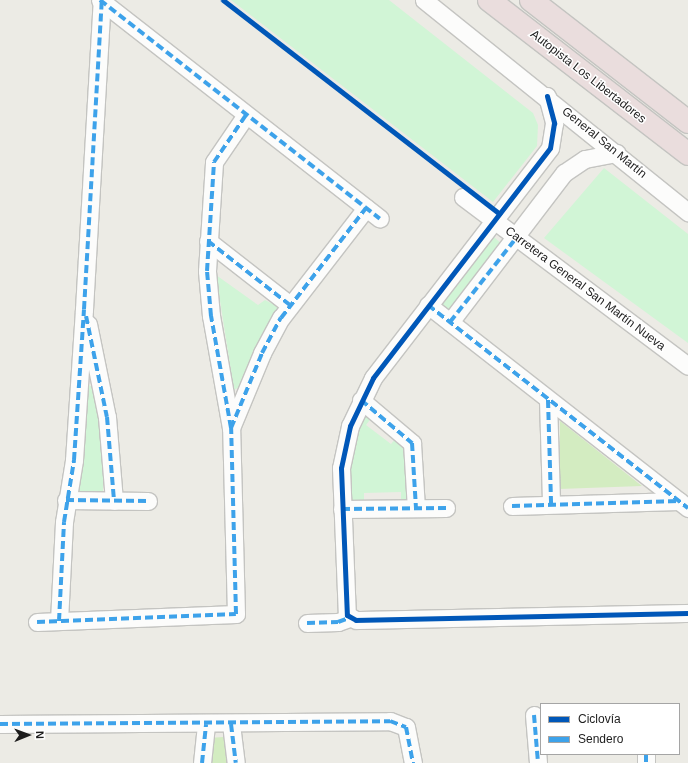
<!DOCTYPE html>
<meta charset="utf-8">
<style>
body{margin:0}
#map{position:relative;width:688px;height:763px;overflow:hidden;background:#ecebe5;font-family:Arial,sans-serif}
div>[style]{position:absolute}
.grass>*{inset:0;background:#d3ecc1}
.park>*{inset:0;background:#d1f5d6}
.roads{filter:drop-shadow(1px 0 #c4c4c1) drop-shadow(-1px 0 #c4c4c1) drop-shadow(0 1px #c4c4c1) drop-shadow(0 -1px #c4c4c1)}
.minor>*{height:17px;margin:-8.5px;padding:0 8.5px;transform-origin:8.5px;border-radius:8.5px;background:#fcfcfb}
.highway>*{height:22px;margin:-11px;padding:0 11px;transform-origin:11px;border-radius:11px;background:#eadddd}
.quiet>*{height:4px;margin-top:-2px;transform-origin:0;background:repeating-linear-gradient(90deg,#3da2ea 0 8px,transparent 0 12px)}
.cycleway>*{height:5px;margin:-2.5px;padding:0 2.5px;transform-origin:2.5px;border-radius:2.5px;background:#0057b8}
span{translate:-50% -50%;white-space:nowrap;text-align:center;line-height:1.15;-webkit-text-stroke:3px #fff;paint-order:stroke}
.street-label{font-size:12px;color:#1d1d1d}
.legend{position:absolute;left:540px;top:703px;width:140px;height:52px;box-sizing:border-box;background:#fff;border:1px solid #a5a5a5;margin:0;padding:5px 7px;list-style:none;font-size:12px;color:#1d1d1d}
.legend li{display:flex;align-items:center;gap:8px;height:20px}
.legend b{width:20px;border:1px solid #a5a5a5}
.north{position:absolute;left:8px;top:715px;width:40px;height:40px;-webkit-text-stroke:3px #fff;paint-order:stroke;rotate:89deg;font-size:11px;font-weight:700;line-height:16px;text-align:center;color:#1d1d1d}
.north::after{content:'';display:block;margin:auto;width:14px;height:18px;background:#1d1d1d;clip-path:polygon(50% 0,100% 100%,50% 72%,0 100%)}
</style>
<div id="map">
<div class="grass">
<div style="clip-path:polygon(560px 421px,642px 486px,559px 489px)"></div>
<div style="clip-path:polygon(223px 737px,230px 763px,208px 763px,209px 738px)"></div>
</div>
<div class="park">
<div style="clip-path:polygon(231px 0,389px 0,533px 113px,538px 125px,537px 146px,493px 202px)"></div>
<div style="clip-path:polygon(604px 168px,688px 234px,688px 343px,544px 238px)"></div>
<div style="clip-path:polygon(494px 237px,504px 246px,450px 316px,439px 307px)"></div>
<div style="clip-path:polygon(216px 275px,258px 305px,265px 300px,277px 306px,278px 312px,244px 384px,234px 390px)"></div>
<div style="clip-path:polygon(86px 383px,92px 387px,103px 435px,103px 495px,82px 494px,78px 490px)"></div>
<div style="clip-path:polygon(364px 414px,372px 417px,366px 425px,391px 444px,397px 437px,406px 444px,408px 500px,401px 502px,401px 492px,364px 493px,364px 503px,350px 500px,347px 471px,355px 426px)"></div>
</div>
<div class="roads">
<div class="minor">
<div style="left:100px;top:0;width:355px;rotate:38deg"></div>
<div style="left:424px;top:0;width:339px;rotate:38.8deg"></div>
<div style="left:547px;top:96px;width:28px;rotate:75deg"></div>
<div style="left:554px;top:123px;width:25px;rotate:99deg"></div>
<div style="left:550px;top:148px;width:290px;rotate:127.6deg"></div>
<div style="left:373px;top:378px;width:53px;rotate:115.6deg"></div>
<div style="left:350px;top:426px;width:43px;rotate:102.1deg"></div>
<div style="left:341px;top:468px;width:147px;rotate:87.7deg"></div>
<div style="left:347px;top:615px;width:10px;rotate:29deg"></div>
<div style="left:356px;top:620px;width:332px;rotate:-1.2deg"></div>
<div style="left:463px;top:197px;width:281px;rotate:36.9deg"></div>
<div style="left:208px;top:241px;width:104px;rotate:38deg"></div>
<div style="left:428px;top:305px;width:330px;rotate:38deg"></div>
<div style="left:450px;top:322px;width:188px;rotate:-52.6deg"></div>
<div style="left:564px;top:173px;width:25px;rotate:-34deg"></div>
<div style="left:585px;top:159px;width:32px;rotate:-11deg"></div>
<div style="left:88px;top:324px;width:95px;rotate:78.5deg"></div>
<div style="left:107px;top:417px;width:84px;rotate:85.2deg"></div>
<div style="left:361px;top:400px;width:67px;rotate:40.1deg"></div>
<div style="left:412px;top:443px;width:65px;rotate:86.5deg"></div>
<div style="left:548px;top:400px;width:104px;rotate:88.3deg"></div>
<div style="left:231px;top:428px;width:81px;rotate:-67.5deg"></div>
<div style="left:262px;top:353px;width:40px;rotate:-62deg"></div>
<div style="left:281px;top:318px;width:139px;rotate:-52.3deg"></div>
<div style="left:66px;top:500px;width:82px;rotate:0.7deg"></div>
<div style="left:512px;top:506px;width:167px;rotate:-1.7deg"></div>
<div style="left:342px;top:509px;width:104px;rotate:-0.6deg"></div>
<div style="left:59px;top:621px;width:99px;rotate:-87.1deg"></div>
<div style="left:64px;top:522px;width:63px;rotate:-80.8deg"></div>
<div style="left:74px;top:460px;width:151px;rotate:-86.2deg"></div>
<div style="left:84px;top:309px;width:310px;rotate:-86.7deg"></div>
<div style="left:37px;top:622px;width:199px;rotate:-2.3deg"></div>
<div style="left:236px;top:614px;width:186px;rotate:-91.5deg"></div>
<div style="left:231px;top:428px;width:114px;rotate:-100.1deg"></div>
<div style="left:211px;top:316px;width:45px;rotate:-95.1deg"></div>
<div style="left:207px;top:271px;width:109px;rotate:-86.3deg"></div>
<div style="left:214px;top:162px;width:57px;rotate:-55.8deg"></div>
<div style="left:307px;top:623px;width:31px;rotate:-2deg"></div>
<div style="left:338px;top:622px;width:12px;rotate:-20deg"></div>
<div style="left:534px;top:715px;width:48px;rotate:85.2deg"></div>
<div style="left:0;top:724px;width:390px;rotate:-0.4deg"></div>
<div style="left:390px;top:721px;width:17px;rotate:21deg"></div>
<div style="left:406px;top:727px;width:37px;rotate:79deg"></div>
<div style="left:231px;top:724px;width:39px;rotate:83deg"></div>
<div style="left:646px;top:754px;width:9px;rotate:90deg"></div>
<div style="left:202px;top:763px;width:39px;rotate:-84deg"></div>
</div>
<div class="highway">
<div style="left:489px;top:0;width:252px;rotate:37.7deg"></div>
<div style="left:531px;top:0;width:199px;rotate:37.8deg"></div>
</div>
</div>
<div class="quiet">
<div style="left:100px;top:0;width:355px;rotate:38deg"></div>
<div style="left:208px;top:241px;width:104px;rotate:38deg"></div>
<div style="left:428px;top:305px;width:330px;rotate:38deg"></div>
<div style="left:86px;top:316px;width:103px;rotate:78.3deg"></div>
<div style="left:107px;top:417px;width:84px;rotate:85.2deg"></div>
<div style="left:450px;top:322px;width:107px;rotate:-51.8deg"></div>
<div style="left:361px;top:400px;width:67px;rotate:40.1deg"></div>
<div style="left:412px;top:443px;width:65px;rotate:86.5deg"></div>
<div style="left:548px;top:400px;width:104px;rotate:88.3deg"></div>
<div style="left:231px;top:428px;width:81px;rotate:-67.5deg"></div>
<div style="left:262px;top:353px;width:40px;rotate:-62deg"></div>
<div style="left:281px;top:318px;width:139px;rotate:-52.3deg"></div>
<div style="left:66px;top:500px;width:82px;rotate:0.7deg"></div>
<div style="left:512px;top:506px;width:167px;rotate:-1.7deg"></div>
<div style="left:342px;top:509px;width:104px;rotate:-0.6deg"></div>
<div style="left:59px;top:621px;width:99px;rotate:-87.1deg"></div>
<div style="left:64px;top:522px;width:63px;rotate:-80.8deg"></div>
<div style="left:74px;top:460px;width:151px;rotate:-86.2deg"></div>
<div style="left:84px;top:309px;width:310px;rotate:-86.7deg"></div>
<div style="left:37px;top:622px;width:199px;rotate:-2.3deg"></div>
<div style="left:236px;top:614px;width:186px;rotate:-91.5deg"></div>
<div style="left:231px;top:428px;width:114px;rotate:-100.1deg"></div>
<div style="left:211px;top:316px;width:45px;rotate:-95.1deg"></div>
<div style="left:207px;top:271px;width:109px;rotate:-86.3deg"></div>
<div style="left:214px;top:162px;width:57px;rotate:-55.8deg"></div>
<div style="left:307px;top:623px;width:31px;rotate:-2deg"></div>
<div style="left:338px;top:622px;width:12px;rotate:-20deg"></div>
<div style="left:534px;top:715px;width:48px;rotate:85.2deg"></div>
<div style="left:0;top:724px;width:390px;rotate:-0.4deg"></div>
<div style="left:390px;top:721px;width:17px;rotate:21deg"></div>
<div style="left:406px;top:727px;width:37px;rotate:79deg"></div>
<div style="left:231px;top:724px;width:39px;rotate:83deg"></div>
<div style="left:646px;top:754px;width:9px;rotate:90deg"></div>
<div style="left:202px;top:763px;width:39px;rotate:-84deg"></div>
</div>
<div class="cycleway">
<div style="left:223px;top:0;width:349px;rotate:37.7deg"></div>
<div style="left:547px;top:96px;width:28px;rotate:75deg"></div>
<div style="left:554px;top:123px;width:25px;rotate:99deg"></div>
<div style="left:550px;top:148px;width:290px;rotate:127.6deg"></div>
<div style="left:373px;top:378px;width:53px;rotate:115.6deg"></div>
<div style="left:350px;top:426px;width:43px;rotate:102.1deg"></div>
<div style="left:341px;top:468px;width:147px;rotate:87.7deg"></div>
<div style="left:347px;top:615px;width:10px;rotate:29deg"></div>
<div style="left:356px;top:620px;width:332px;rotate:-1.2deg"></div>
</div>
<div class="street-label">
<span style="left:588px;top:77px;rotate:38deg">Autopista Los Libertadores</span>
<span style="left:604px;top:143px;rotate:39deg">General San Martín</span>
<span style="left:585px;top:289px;rotate:37deg">Carretera General San Martín Nueva</span>
</div>
<ul class="legend">
<li><b style="height:5px;background:#0057b8"></b>Ciclovía</li>
<li><b style="height:5px;background:#3da2ea"></b>Sendero</li>
</ul>
<div class="north">N</div>
</div>
